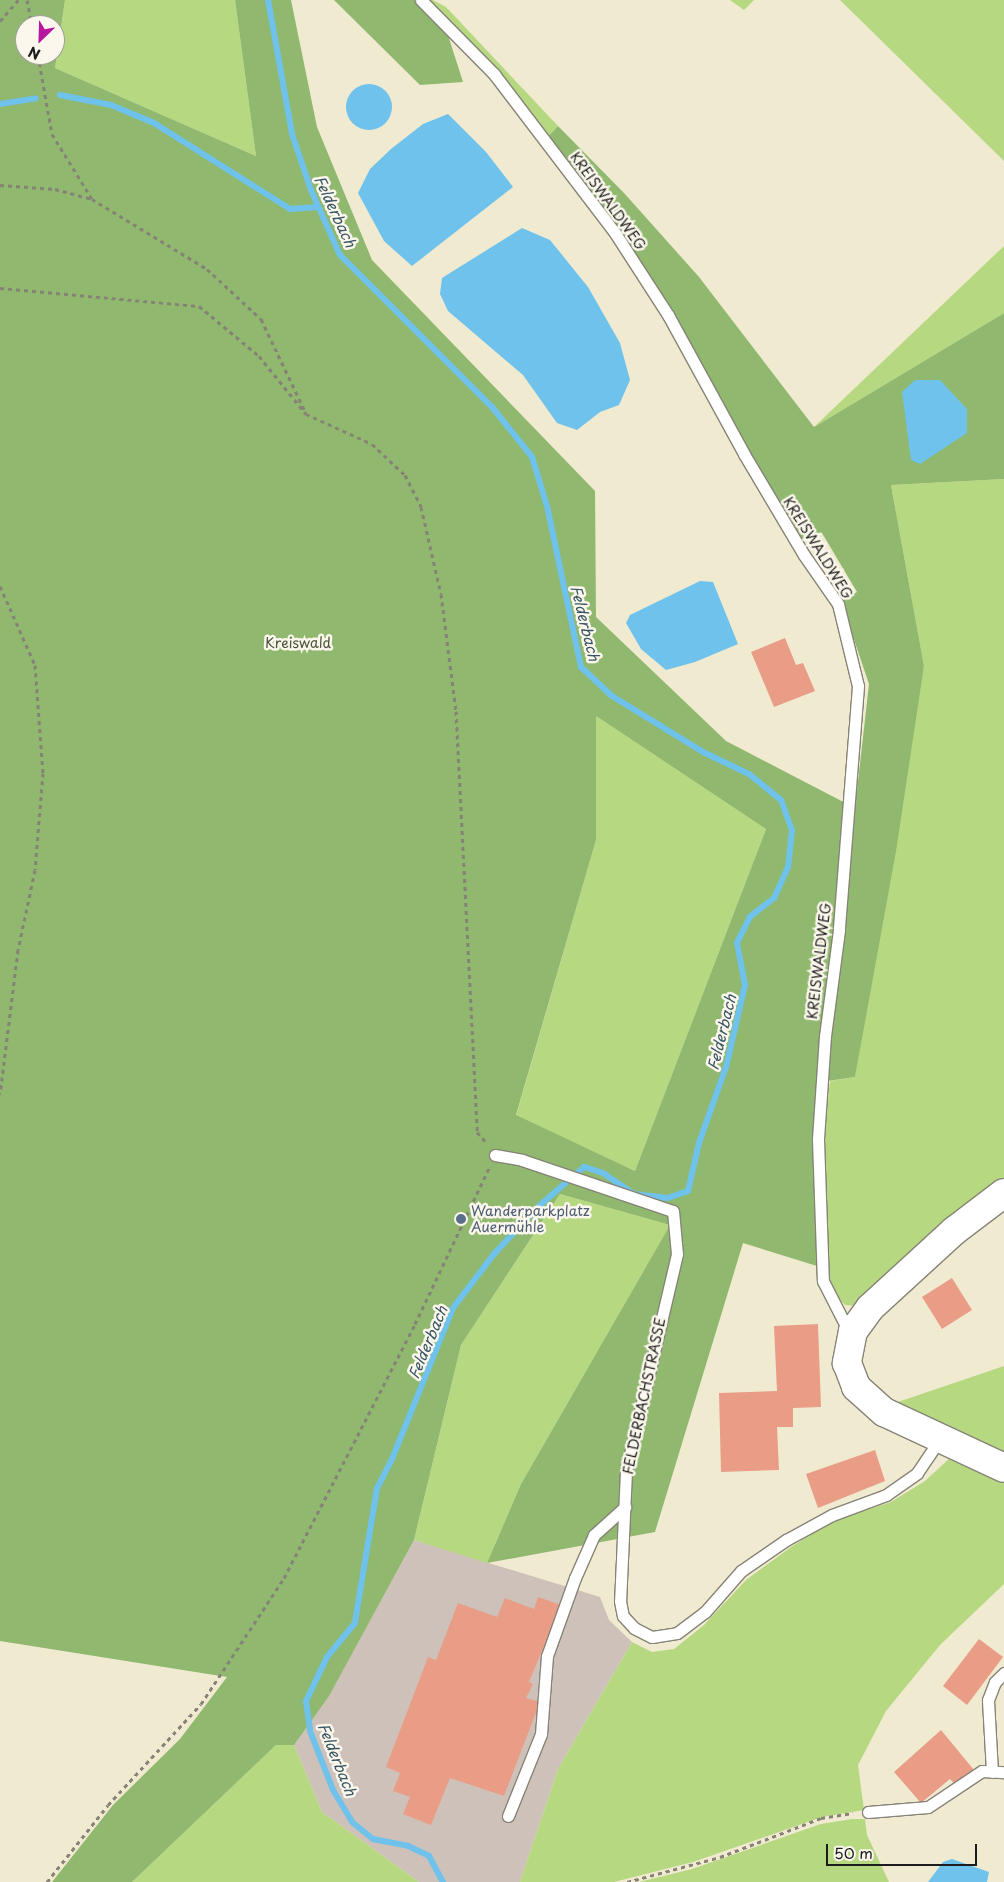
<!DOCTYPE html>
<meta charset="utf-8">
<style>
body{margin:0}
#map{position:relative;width:1004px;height:1882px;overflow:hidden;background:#f0ead1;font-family:"Playpen Sans",sans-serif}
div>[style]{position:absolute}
.industrial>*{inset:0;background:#cec1b9}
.green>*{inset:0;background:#b6d880}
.forest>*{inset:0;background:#90b86e}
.water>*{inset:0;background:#6fc2eb}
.round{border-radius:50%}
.stream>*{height:6px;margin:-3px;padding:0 3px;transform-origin:3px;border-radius:3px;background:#6fc2eb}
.building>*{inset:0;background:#e99d87}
.path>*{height:3px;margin-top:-1.5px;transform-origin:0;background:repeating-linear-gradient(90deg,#868376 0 4px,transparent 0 8px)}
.roads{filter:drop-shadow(1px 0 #868376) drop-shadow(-1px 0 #868376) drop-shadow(0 1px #868376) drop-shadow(0 -1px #868376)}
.service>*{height:11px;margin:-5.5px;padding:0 5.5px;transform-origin:5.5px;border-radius:5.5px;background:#fff}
.tertiary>*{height:28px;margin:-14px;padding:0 14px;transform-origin:14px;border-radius:14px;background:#fff}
.dots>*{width:14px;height:14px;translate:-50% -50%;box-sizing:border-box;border:2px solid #fbf7ec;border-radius:50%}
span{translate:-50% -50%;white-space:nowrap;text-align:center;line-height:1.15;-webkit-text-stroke:5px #fbf7ec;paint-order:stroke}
.street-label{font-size:14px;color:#1c1c1c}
.park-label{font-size:14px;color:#4a543a}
.service-label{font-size:14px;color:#4e5e75}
.left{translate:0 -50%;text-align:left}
.water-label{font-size:15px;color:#395664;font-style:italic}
.north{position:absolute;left:15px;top:15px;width:50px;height:50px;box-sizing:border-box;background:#fbf7ec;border:1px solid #a29f99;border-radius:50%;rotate:204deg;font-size:14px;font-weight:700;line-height:20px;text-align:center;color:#1c1c1c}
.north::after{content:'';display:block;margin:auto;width:18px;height:22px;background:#b5179e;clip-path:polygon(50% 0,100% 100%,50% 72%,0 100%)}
.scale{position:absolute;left:826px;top:1844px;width:151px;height:22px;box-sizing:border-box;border:2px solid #1c1c1c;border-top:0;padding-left:6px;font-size:15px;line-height:18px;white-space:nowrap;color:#1c1c1c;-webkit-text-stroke:4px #fbf7ec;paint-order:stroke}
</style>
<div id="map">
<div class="industrial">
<div style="clip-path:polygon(414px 1540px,600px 1597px,609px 1620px,632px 1642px,558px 1769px,520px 1882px,419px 1882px,322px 1812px,294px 1745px,329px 1695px)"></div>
</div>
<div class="green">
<div style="clip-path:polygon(65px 0,235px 0,256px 156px,55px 68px)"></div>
<div style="clip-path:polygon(426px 0,433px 0,446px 7px,558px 126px,547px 138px)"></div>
<div style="clip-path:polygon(730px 0,754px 0,744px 10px)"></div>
<div style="clip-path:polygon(840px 0,1004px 0,1004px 161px)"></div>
<div style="clip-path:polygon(1004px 246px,1004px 313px,814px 427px)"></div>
<div style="clip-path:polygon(1004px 479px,1004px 1183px,856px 1306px,845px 1305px,823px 1281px,823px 1140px,830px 1081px,855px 1077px,924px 666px,891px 485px)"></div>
<div style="clip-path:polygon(596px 716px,766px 829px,635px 1171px,516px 1116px,596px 840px)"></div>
<div style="clip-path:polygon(560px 1194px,670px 1225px,521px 1484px,487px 1563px,414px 1540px,461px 1345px)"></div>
<div style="clip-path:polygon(1004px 1366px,1004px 1464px,890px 1410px,898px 1402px)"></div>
<div style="clip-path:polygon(951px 1457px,1004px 1482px,1004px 1584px,940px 1645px,886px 1711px,858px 1765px,864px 1810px,822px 1817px,693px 1862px,614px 1882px,520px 1882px,558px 1769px,632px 1642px,652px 1652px,674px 1649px,704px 1625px,746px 1580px,791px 1547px,833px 1521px,891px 1502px,925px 1481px)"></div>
<div style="clip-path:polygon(276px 1745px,294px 1745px,322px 1812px,419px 1882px,132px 1882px)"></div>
<div style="clip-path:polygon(852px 1819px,865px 1819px,867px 1835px,889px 1882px,639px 1882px,692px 1869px,821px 1824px)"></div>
</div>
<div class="forest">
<div style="clip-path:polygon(evenodd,0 0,65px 0,55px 68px,256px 156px,235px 0,291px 0,317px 127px,372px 260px,595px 491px,596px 617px,726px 741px,855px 808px,869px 684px,841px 601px,857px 592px,822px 533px,800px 540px,719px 403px,547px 138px,558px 126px,624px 193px,699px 277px,814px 427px,1004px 313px,1004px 479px,891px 485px,924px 666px,896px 851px,855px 1077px,821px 1082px,814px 1140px,817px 1266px,743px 1243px,655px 1532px,487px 1563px,521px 1484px,670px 1225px,560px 1194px,461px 1345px,414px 1540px,329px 1696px,294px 1745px,276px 1745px,132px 1882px,52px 1882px,113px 1805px,180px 1739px,227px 1677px,0 1641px,0 0,25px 25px,55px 25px,55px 55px,25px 55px,25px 25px,0 0,596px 716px,766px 829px,635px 1171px,516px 1115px,596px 840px,596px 716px)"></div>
<div style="clip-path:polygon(334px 0,426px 0,446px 29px,463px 82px,420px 85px)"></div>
</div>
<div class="water">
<div class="round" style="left:346px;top:84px;width:46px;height:46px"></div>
<div style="clip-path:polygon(448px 114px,486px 152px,513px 187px,412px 266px,384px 241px,358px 193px,370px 169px,391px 149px,423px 124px)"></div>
<div style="clip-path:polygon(522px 228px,550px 240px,588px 287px,620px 343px,630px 380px,619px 405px,600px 412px,577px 430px,557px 423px,523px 375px,448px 311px,440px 294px,442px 278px)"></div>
<div style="clip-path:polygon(915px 380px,940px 380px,967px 409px,967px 433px,920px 464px,911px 460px,902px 392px)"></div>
<div style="clip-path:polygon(700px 581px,713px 582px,738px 644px,695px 662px,666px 670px,641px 649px,626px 623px,630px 615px)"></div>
<div style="clip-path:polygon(952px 1859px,989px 1872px,987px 1882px,928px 1882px,943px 1862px)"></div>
</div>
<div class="stream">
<div style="left:268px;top:0;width:136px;rotate:79.8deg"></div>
<div style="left:292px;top:134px;width:59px;rotate:71.3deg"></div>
<div style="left:311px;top:190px;width:71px;rotate:66deg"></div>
<div style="left:340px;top:255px;width:215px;rotate:45deg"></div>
<div style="left:492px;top:407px;width:64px;rotate:51.3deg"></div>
<div style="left:532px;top:457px;width:51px;rotate:73deg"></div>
<div style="left:547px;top:506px;width:165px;rotate:78.1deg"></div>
<div style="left:581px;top:667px;width:42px;rotate:43.1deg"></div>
<div style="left:612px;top:696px;width:107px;rotate:31.6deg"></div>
<div style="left:703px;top:752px;width:51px;rotate:25.6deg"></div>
<div style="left:749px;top:774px;width:41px;rotate:39.1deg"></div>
<div style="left:781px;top:800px;width:32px;rotate:70deg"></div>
<div style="left:792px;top:830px;width:37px;rotate:96deg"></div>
<div style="left:788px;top:867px;width:34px;rotate:114deg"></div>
<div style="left:774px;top:898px;width:31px;rotate:142deg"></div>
<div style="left:750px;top:917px;width:29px;rotate:117deg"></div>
<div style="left:737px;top:943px;width:43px;rotate:79.2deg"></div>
<div style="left:745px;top:985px;width:84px;rotate:103deg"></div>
<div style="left:726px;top:1067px;width:81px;rotate:109.6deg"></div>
<div style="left:699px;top:1143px;width:49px;rotate:102.9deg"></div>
<div style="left:688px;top:1191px;width:21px;rotate:161deg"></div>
<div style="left:668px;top:1198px;width:34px;rotate:-173deg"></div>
<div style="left:634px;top:1194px;width:37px;rotate:-146deg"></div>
<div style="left:603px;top:1173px;width:20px;rotate:-162deg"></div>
<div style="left:584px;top:1167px;width:58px;rotate:139.2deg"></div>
<div style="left:540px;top:1205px;width:67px;rotate:133.2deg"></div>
<div style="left:494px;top:1254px;width:68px;rotate:127.2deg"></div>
<div style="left:453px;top:1308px;width:163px;rotate:112deg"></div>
<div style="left:392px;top:1459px;width:33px;rotate:117deg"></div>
<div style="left:377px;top:1488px;width:137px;rotate:99.3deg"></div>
<div style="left:355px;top:1623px;width:44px;rotate:129.5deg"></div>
<div style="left:327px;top:1657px;width:49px;rotate:115.5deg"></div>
<div style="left:306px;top:1701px;width:30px;rotate:82deg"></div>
<div style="left:310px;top:1731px;width:63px;rotate:68.7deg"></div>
<div style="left:333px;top:1790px;width:37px;rotate:59deg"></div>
<div style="left:352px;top:1822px;width:27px;rotate:39deg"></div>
<div style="left:373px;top:1839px;width:36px;rotate:11deg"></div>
<div style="left:408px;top:1846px;width:23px;rotate:25deg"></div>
<div style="left:429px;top:1856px;width:30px;rotate:62deg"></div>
<div style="left:60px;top:95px;width:52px;rotate:11.1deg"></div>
<div style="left:111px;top:105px;width:47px;rotate:22.7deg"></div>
<div style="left:154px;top:123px;width:161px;rotate:32.3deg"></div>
<div style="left:290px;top:209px;width:28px;rotate:-4deg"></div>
<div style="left:0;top:104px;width:36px;rotate:-9deg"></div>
</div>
<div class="building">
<div style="clip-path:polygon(785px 638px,796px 665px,803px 663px,815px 691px,774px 707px,751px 652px)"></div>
<div style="clip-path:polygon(952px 1278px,972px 1310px,942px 1329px,922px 1297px)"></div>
<div style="clip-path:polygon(818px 1324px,821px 1407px,793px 1408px,793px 1427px,777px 1427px,779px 1470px,721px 1472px,719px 1393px,777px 1391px,774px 1326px)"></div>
<div style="clip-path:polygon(875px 1450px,885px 1481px,818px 1508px,806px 1474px)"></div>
<div style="clip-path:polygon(538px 1597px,561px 1605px,529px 1682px,533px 1684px,526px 1698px,540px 1702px,504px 1796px,450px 1778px,431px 1825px,403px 1814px,410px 1797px,393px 1791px,400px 1773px,386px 1767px,428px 1657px,436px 1660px,458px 1603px,497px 1617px,505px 1598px,534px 1609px)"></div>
<div style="clip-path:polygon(979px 1639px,1003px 1657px,967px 1705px,943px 1686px)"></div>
<div style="clip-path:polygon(941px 1730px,974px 1770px,956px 1786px,950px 1779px,921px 1803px,894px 1772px)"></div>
</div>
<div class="path">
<div style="left:27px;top:0;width:25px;rotate:79deg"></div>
<div style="left:0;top:21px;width:28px;rotate:-49deg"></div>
<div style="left:38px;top:55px;width:80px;rotate:80deg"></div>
<div style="left:52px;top:134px;width:76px;rotate:58.4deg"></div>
<div style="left:0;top:185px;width:55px;rotate:4.2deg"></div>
<div style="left:55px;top:189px;width:38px;rotate:15deg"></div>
<div style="left:92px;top:199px;width:135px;rotate:31.3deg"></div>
<div style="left:207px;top:269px;width:74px;rotate:42.8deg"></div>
<div style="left:261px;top:319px;width:100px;rotate:64.5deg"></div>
<div style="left:0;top:288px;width:200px;rotate:5.2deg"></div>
<div style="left:199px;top:306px;width:78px;rotate:39.8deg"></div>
<div style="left:259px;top:356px;width:75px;rotate:51deg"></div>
<div style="left:306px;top:414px;width:72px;rotate:24.4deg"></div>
<div style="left:372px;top:444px;width:45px;rotate:43.2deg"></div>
<div style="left:405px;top:475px;width:36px;rotate:63deg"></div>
<div style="left:421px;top:507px;width:89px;rotate:77.1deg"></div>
<div style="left:441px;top:594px;width:118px;rotate:82.7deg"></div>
<div style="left:456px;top:711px;width:422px;rotate:87.1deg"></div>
<div style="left:477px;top:1132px;width:15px;rotate:48deg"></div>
<div style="left:0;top:586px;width:86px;rotate:66.1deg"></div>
<div style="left:35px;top:665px;width:108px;rotate:85.8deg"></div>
<div style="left:43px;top:773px;width:97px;rotate:94.7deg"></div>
<div style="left:35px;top:870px;width:82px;rotate:102deg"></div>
<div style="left:18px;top:950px;width:145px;rotate:97.1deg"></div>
<div style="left:47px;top:1882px;width:98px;rotate:-51.6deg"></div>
<div style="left:108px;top:1805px;width:137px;rotate:-47.4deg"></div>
<div style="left:201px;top:1704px;width:151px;rotate:-56.6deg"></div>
<div style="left:284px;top:1578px;width:286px;rotate:-62.7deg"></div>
<div style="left:415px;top:1324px;width:173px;rotate:-64.6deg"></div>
<div style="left:627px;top:1882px;width:96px;rotate:-15deg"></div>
<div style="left:720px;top:1857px;width:108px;rotate:-21.1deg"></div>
<div style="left:821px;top:1818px;width:32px;rotate:-9deg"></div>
</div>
<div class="roads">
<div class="service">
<div style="left:421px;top:0;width:104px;rotate:45.4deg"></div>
<div style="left:494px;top:74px;width:200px;rotate:52.7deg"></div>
<div style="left:615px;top:233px;width:98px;rotate:57.1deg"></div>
<div style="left:668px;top:315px;width:158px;rotate:61.3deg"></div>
<div style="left:744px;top:454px;width:117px;rotate:59.3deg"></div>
<div style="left:804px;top:555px;width:60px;rotate:55.2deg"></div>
<div style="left:838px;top:604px;width:84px;rotate:76.3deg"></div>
<div style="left:858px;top:686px;width:245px;rotate:94.5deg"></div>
<div style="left:839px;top:930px;width:107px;rotate:97.5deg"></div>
<div style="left:825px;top:1036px;width:104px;rotate:93.9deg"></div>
<div style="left:818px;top:1140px;width:141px;rotate:88deg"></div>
<div style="left:823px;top:1281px;width:51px;rotate:62.9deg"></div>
<div style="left:846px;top:1326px;width:9px;rotate:36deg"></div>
<div style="left:495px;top:1155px;width:27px;rotate:10deg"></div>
<div style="left:522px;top:1160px;width:159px;rotate:18.7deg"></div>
<div style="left:673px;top:1211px;width:43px;rotate:84.7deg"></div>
<div style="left:677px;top:1254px;width:223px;rotate:103.2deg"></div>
<div style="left:626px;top:1471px;width:130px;rotate:92.6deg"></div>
<div style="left:620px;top:1601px;width:15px;rotate:79deg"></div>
<div style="left:623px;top:1616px;width:16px;rotate:47deg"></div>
<div style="left:634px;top:1628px;width:20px;rotate:27deg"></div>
<div style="left:652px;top:1637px;width:25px;rotate:-9deg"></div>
<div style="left:677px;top:1633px;width:35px;rotate:-37deg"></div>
<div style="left:705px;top:1612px;width:55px;rotate:-48.7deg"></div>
<div style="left:741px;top:1571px;width:55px;rotate:-34.6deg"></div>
<div style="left:786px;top:1540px;width:52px;rotate:-28.5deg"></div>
<div style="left:832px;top:1515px;width:58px;rotate:-20.3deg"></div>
<div style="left:886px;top:1495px;width:38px;rotate:-35deg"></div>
<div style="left:917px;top:1473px;width:40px;rotate:-56deg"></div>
<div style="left:992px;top:1772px;width:72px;rotate:-93.2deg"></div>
<div style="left:988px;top:1700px;width:19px;rotate:-69deg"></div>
<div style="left:995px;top:1682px;width:13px;rotate:-45deg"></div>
<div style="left:868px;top:1812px;width:60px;rotate:-4.8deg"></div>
<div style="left:928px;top:1807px;width:65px;rotate:-33.7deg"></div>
<div style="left:982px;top:1771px;width:22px;rotate:3deg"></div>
<div style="left:508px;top:1816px;width:88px;rotate:-68.1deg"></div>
<div style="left:541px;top:1734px;width:78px;rotate:-85.6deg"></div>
<div style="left:547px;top:1656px;width:83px;rotate:-70.3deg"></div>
<div style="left:575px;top:1578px;width:47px;rotate:-66.2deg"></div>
<div style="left:594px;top:1535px;width:42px;rotate:-42.1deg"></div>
</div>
<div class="tertiary">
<div style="left:1004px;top:1193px;width:63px;rotate:142.8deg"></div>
<div style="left:954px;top:1231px;width:114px;rotate:137.5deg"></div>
<div style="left:870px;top:1308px;width:29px;rotate:126deg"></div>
<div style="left:853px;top:1331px;width:33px;rotate:101deg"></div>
<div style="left:847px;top:1363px;width:26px;rotate:69deg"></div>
<div style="left:856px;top:1387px;width:38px;rotate:42deg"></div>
<div style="left:884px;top:1412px;width:132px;rotate:25deg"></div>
</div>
</div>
<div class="dots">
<div style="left:461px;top:1219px;background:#5c6f8a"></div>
</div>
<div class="street-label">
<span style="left:608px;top:201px;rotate:54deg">KREISWALDWEG</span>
<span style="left:818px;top:548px;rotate:58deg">KREISWALDWEG</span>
<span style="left:819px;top:961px;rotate:-83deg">KREISWALDWEG</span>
<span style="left:644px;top:1396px;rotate:-78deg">FELDERBACHSTRASSE</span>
</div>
<div class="park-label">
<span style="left:298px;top:643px">Kreiswald</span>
</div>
<div class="service-label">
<span class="left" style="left:471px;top:1219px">Wanderparkplatz<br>Auermühle</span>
</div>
<div class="water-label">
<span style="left:336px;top:211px;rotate:65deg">Felderbach</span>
<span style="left:586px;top:623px;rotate:76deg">Felderbach</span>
<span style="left:721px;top:1032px;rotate:-76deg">Felderbach</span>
<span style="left:427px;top:1342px;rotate:-67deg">Felderbach</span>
<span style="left:338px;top:1759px;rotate:68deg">Felderbach</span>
</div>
<div class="north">N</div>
<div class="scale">50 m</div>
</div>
